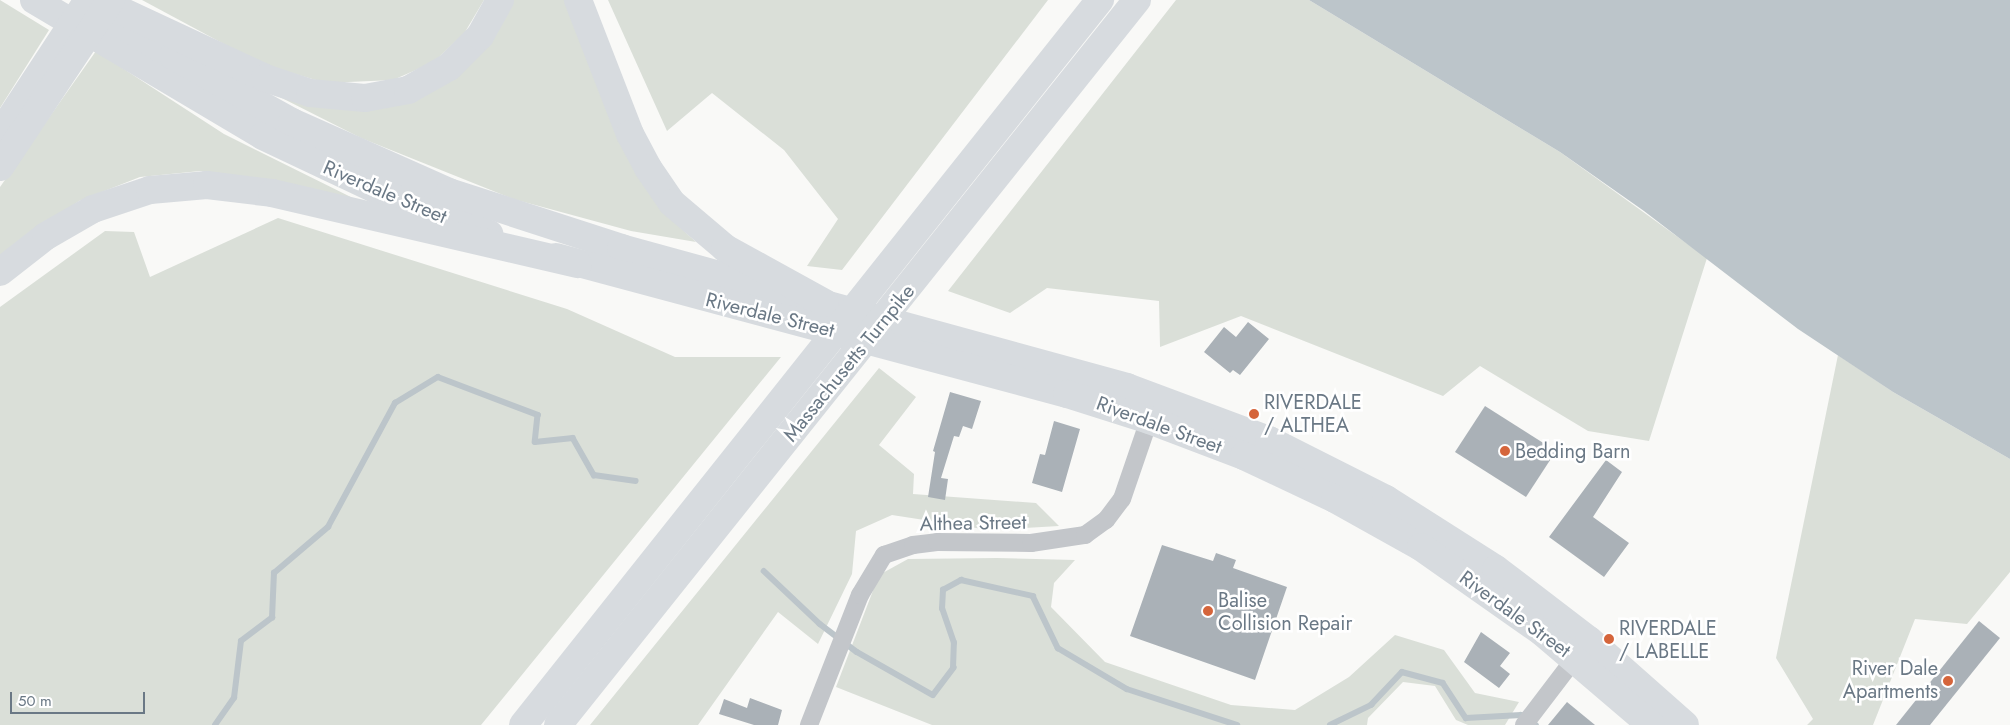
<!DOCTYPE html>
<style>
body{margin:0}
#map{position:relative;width:2010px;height:725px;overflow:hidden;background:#f9f9f7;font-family:Jost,sans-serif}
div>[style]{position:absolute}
.green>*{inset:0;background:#dadfd8}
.water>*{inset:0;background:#bcc5ca}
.stream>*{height:5.5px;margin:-2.75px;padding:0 2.75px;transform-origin:2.75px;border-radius:2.75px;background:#bcc5ca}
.building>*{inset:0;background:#aab1b7}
.minor>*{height:18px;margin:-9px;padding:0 9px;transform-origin:9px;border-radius:9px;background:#c3c6ca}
.primary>*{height:28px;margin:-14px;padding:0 14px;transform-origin:14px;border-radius:14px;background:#d7dbdf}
.motorway>*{height:28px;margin:-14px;padding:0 14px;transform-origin:14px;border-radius:14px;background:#d7dbdf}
.dots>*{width:14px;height:14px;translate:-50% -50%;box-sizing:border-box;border:2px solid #fff;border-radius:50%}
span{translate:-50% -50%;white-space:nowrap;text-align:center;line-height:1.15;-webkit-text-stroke:5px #fff;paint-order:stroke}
.street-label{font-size:20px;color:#6a7885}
.poi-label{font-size:20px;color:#6a7885}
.left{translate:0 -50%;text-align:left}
.right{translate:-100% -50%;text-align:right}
.scale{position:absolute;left:10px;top:692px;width:135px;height:22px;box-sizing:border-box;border:2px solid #6a7885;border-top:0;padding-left:6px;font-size:15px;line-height:18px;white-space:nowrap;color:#6a7885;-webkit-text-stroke:4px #fff;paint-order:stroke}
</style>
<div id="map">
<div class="green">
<div style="clip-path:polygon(0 0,49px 30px,0 108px)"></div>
<div style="clip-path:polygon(142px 0,484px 0,465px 32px,434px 62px,393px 80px,326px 83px,261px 64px)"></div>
<div style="clip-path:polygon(511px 0,566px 0,664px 213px,696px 242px,631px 231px,513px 199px,361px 138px,262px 88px,414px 102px)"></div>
<div style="clip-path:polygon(608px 0,1048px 0,842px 270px,807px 266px,838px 219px,784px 150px,712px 93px,667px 131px)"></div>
<div style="clip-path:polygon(1176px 0,1309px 0,1560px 152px,1707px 258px,1649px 441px,1588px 431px,1480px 366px,1443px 396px,1241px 316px,1160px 347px,1159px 301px,1047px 288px,1010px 313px,948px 291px)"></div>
<div style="clip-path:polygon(96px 51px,224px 134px,367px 205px,254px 179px,200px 171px,140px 177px,79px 201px,0 257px,0 187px)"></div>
<div style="clip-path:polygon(278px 218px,567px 309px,675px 357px,781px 357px,481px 725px,0 725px,0 307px,105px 231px,134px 232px,150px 277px)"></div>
<div style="clip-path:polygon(1838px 355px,1893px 392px,2010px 459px,2010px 572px,1967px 624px,1915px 619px,1873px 725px,1807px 725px,1813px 719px,1776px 658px)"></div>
<div style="clip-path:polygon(879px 368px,916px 397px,879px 445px,914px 474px,913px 494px,1036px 503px,1059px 526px,989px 530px,892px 515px,856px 531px,852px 574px,818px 644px,778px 612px,698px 725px,590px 725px)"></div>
<div style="clip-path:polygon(997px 558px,1075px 560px,1054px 583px,1051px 607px,1105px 662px,1231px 705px,1295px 710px,1349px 677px,1395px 635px,1444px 650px,1475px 693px,1519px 702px,1505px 725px,1468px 725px,1456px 720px,1435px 686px,1403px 682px,1368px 718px,1367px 725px,932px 725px,836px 687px,879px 575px,908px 559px)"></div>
</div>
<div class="water">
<div style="clip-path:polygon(1309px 0,2010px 0,2010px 459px,1893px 392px,1798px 329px,1644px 211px,1560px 152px)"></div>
</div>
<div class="stream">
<div style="left:764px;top:571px;width:77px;rotate:43.4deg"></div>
<div style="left:820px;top:624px;width:46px;rotate:37.1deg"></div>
<div style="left:857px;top:652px;width:87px;rotate:29.5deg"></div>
<div style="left:933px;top:695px;width:34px;rotate:-53deg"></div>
<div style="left:953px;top:668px;width:25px;rotate:-88deg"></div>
<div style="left:954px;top:643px;width:36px;rotate:-109deg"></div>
<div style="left:942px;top:609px;width:19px;rotate:-87deg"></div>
<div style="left:943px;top:590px;width:21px;rotate:-29deg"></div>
<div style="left:961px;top:580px;width:74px;rotate:12.5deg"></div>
<div style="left:1033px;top:596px;width:58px;rotate:64.3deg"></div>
<div style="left:1058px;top:648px;width:80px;rotate:30.7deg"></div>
<div style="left:1127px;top:689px;width:116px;rotate:18.1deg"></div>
<div style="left:215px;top:725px;width:33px;rotate:-55deg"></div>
<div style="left:234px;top:698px;width:57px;rotate:-83deg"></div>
<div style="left:241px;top:641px;width:39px;rotate:-37deg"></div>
<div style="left:272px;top:618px;width:45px;rotate:-87.5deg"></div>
<div style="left:274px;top:573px;width:71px;rotate:-40.4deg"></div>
<div style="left:328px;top:527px;width:141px;rotate:-61.6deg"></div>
<div style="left:395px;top:403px;width:50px;rotate:-31.2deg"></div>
<div style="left:438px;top:377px;width:107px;rotate:20.8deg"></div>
<div style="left:538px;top:415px;width:27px;rotate:96deg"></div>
<div style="left:535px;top:442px;width:38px;rotate:-6deg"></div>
<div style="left:573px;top:438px;width:43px;rotate:60.4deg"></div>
<div style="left:594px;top:475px;width:42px;rotate:8.1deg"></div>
<div style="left:1330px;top:725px;width:46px;rotate:-26deg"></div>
<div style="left:1371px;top:705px;width:45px;rotate:-46.8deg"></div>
<div style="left:1402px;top:672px;width:42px;rotate:15deg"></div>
<div style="left:1443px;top:683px;width:42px;rotate:56.7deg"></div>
<div style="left:1466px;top:718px;width:55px;rotate:-3.1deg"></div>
<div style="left:1521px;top:715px;width:18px;rotate:34deg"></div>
</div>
<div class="building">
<div style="clip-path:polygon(1248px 322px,1269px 339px,1240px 375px,1233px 370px,1230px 373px,1204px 352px,1224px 327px,1236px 337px)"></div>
<div style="clip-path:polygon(950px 392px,981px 401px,972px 429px,963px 426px,959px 437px,954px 436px,941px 478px,948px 479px,945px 500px,928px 497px,935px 452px,933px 451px)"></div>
<div style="clip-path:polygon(1485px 406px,1556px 451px,1526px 497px,1455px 452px)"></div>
<div style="clip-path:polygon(1054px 421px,1080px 429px,1062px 492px,1032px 483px,1040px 454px,1045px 455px)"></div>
<div style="clip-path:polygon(1606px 460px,1622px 472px,1593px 517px,1629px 543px,1604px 577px,1549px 537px)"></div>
<div style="clip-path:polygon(1162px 545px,1213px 561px,1216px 553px,1236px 560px,1233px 568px,1287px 587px,1255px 680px,1130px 636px)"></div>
<div style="clip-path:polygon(1979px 621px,2000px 638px,1930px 725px,1896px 725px)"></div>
<div style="clip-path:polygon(1481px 632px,1510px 653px,1500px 666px,1510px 674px,1499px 688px,1464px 662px)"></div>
<div style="clip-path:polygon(750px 698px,782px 710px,778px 725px,754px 725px,719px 714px,724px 699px,747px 708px)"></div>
<div style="clip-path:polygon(1567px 702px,1595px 725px,1548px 725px)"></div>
</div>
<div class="minor">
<div style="left:809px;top:725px;width:140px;rotate:-68.6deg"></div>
<div style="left:860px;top:595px;width:47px;rotate:-59deg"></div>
<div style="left:884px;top:555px;width:31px;rotate:-19deg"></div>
<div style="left:913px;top:545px;width:24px;rotate:-7deg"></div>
<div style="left:937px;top:542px;width:94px;rotate:0.6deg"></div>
<div style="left:1031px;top:543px;width:55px;rotate:-8.4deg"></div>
<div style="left:1085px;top:535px;width:26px;rotate:-36deg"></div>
<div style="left:1106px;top:520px;width:26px;rotate:-53deg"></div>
<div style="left:1122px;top:499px;width:83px;rotate:-71.1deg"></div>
<div style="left:1524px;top:725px;width:84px;rotate:-52.7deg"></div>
</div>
<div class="primary">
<div style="left:34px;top:0;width:266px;rotate:30.7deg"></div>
<div style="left:263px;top:136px;width:124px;rotate:25.3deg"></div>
<div style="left:375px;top:189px;width:123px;rotate:21.5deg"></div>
<div style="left:102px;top:12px;width:84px;rotate:31.8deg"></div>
<div style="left:173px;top:56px;width:136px;rotate:29deg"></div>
<div style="left:292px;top:122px;width:172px;rotate:24deg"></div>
<div style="left:449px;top:192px;width:181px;rotate:18deg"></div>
<div style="left:621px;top:248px;width:525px;rotate:15.36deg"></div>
<div style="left:1127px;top:387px;width:152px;rotate:20.5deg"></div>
<div style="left:1269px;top:440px;width:131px;rotate:26.8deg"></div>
<div style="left:1386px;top:499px;width:130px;rotate:32.5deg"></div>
<div style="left:1496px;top:569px;width:117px;rotate:37.4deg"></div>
<div style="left:1589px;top:640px;width:128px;rotate:41.5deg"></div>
<div style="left:556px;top:257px;width:529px;rotate:15.01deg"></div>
<div style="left:1067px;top:394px;width:86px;rotate:17.6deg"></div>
<div style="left:1149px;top:420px;width:102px;rotate:20.8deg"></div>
<div style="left:1244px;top:456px;width:101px;rotate:25.3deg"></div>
<div style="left:1335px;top:499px;width:98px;rotate:29.2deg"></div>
<div style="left:1421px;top:547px;width:148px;rotate:35.1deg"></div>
<div style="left:1542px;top:632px;width:143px;rotate:40.5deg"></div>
</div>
<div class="motorway">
<div style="left:98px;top:0;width:184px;rotate:25deg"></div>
<div style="left:265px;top:78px;width:47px;rotate:18.4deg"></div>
<div style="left:310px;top:93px;width:55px;rotate:5.2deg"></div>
<div style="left:365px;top:98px;width:44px;rotate:-10.5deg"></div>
<div style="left:408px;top:90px;width:47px;rotate:-29.3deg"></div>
<div style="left:449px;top:67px;width:44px;rotate:-45deg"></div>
<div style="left:480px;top:36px;width:41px;rotate:-60.9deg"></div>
<div style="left:578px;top:0;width:144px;rotate:68.8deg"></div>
<div style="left:630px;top:134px;width:38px;rotate:62deg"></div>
<div style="left:648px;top:168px;width:42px;rotate:55.6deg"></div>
<div style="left:672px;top:203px;width:70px;rotate:40.3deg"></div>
<div style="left:725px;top:248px;width:114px;rotate:28.8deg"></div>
<div style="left:0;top:134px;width:160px;rotate:-56.7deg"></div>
<div style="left:0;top:167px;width:201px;rotate:-56.4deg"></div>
<div style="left:0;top:272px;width:58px;rotate:-38deg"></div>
<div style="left:46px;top:236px;width:54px;rotate:-29.9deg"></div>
<div style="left:93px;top:209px;width:60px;rotate:-18.4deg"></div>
<div style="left:150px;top:190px;width:57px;rotate:-5deg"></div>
<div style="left:207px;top:185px;width:65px;rotate:7deg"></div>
<div style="left:272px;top:193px;width:314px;rotate:13.1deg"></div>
<div style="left:523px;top:725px;width:927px;rotate:-51.49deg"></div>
<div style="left:558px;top:725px;width:928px;rotate:-51.39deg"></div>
</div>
<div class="dots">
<div style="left:1254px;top:414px;background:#d5653b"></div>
<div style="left:1505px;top:451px;background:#d5653b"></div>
<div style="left:1208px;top:611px;background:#d5653b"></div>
<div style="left:1609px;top:639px;background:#d5653b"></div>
<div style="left:1948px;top:681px;background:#d5653b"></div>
</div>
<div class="street-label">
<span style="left:385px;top:192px;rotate:23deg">Riverdale Street</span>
<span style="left:770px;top:315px;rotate:14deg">Riverdale Street</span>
<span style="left:849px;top:363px;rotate:-51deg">Massachusetts Turnpike</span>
<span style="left:1159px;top:425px;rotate:20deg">Riverdale Street</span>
<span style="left:973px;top:523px;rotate:-1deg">Althea Street</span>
<span style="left:1515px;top:614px;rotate:36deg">Riverdale Street</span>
</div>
<div class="poi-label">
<span class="left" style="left:1264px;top:414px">RIVERDALE<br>/ ALTHEA</span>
<span class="left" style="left:1515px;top:451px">Bedding Barn</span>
<span class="left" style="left:1218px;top:612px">Balise<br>Collision Repair</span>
<span class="left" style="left:1619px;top:640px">RIVERDALE<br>/ LABELLE</span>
<span class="right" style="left:1938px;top:680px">River Dale<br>Apartments</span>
</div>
<div class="scale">50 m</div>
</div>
